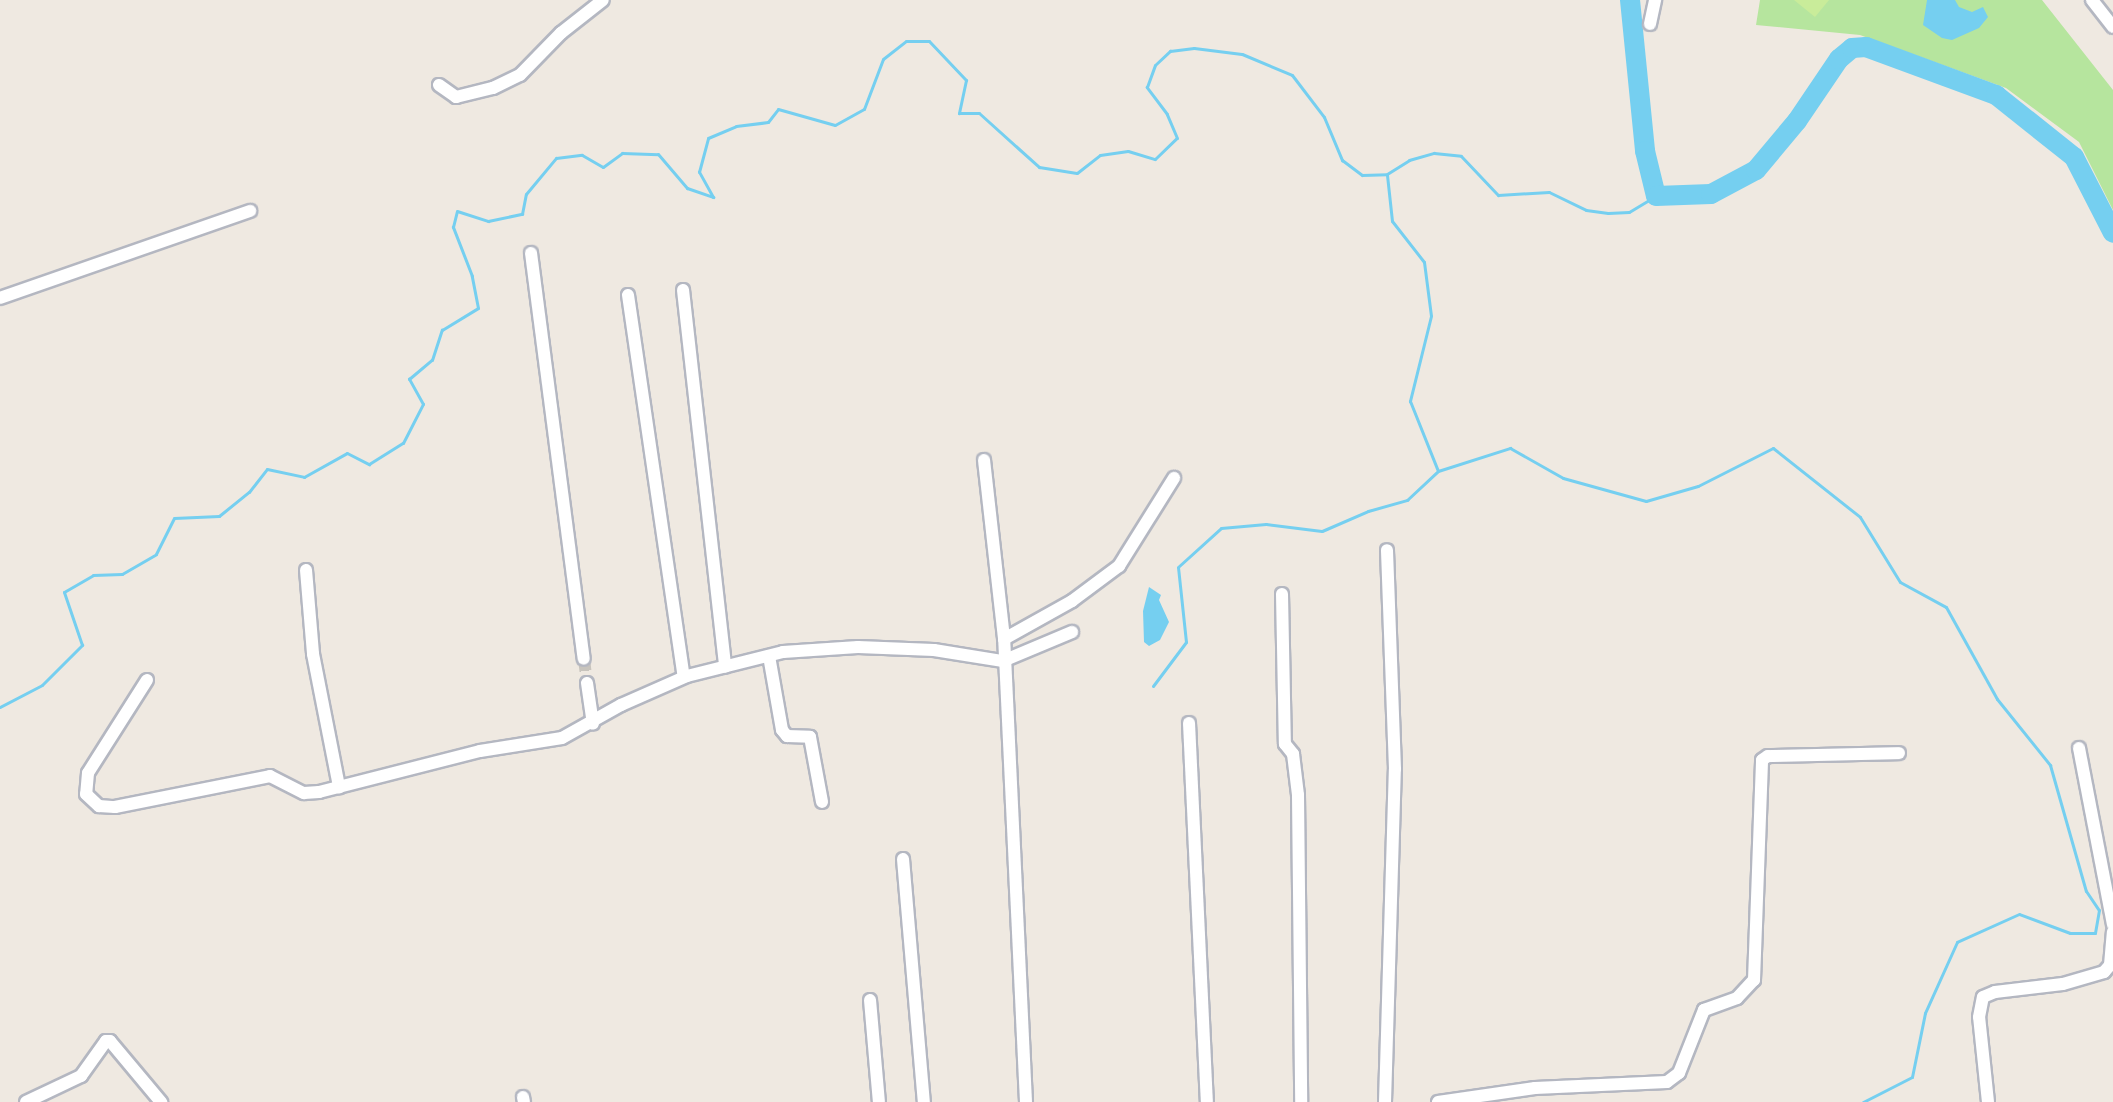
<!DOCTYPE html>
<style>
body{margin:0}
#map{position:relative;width:2113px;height:1102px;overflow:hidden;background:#efe9e1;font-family:Figtree,sans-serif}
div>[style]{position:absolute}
.green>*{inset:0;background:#b6e59e}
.pitch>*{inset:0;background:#c9ec9a}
.water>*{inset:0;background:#75cff0}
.stream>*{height:3px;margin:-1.5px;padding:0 1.5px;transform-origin:1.5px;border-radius:1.5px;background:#75cff0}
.river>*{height:20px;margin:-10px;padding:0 10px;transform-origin:10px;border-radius:10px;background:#75cff0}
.minor-tunnel>*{height:12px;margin-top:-6px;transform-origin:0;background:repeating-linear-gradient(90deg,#c8c4bd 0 12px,transparent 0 18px)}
.roads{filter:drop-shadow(2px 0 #b4b7c1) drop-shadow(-2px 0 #b4b7c1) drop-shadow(0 2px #b4b7c1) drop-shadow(0 -2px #b4b7c1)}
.minor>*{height:12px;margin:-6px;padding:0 6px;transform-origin:6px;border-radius:6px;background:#fff}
span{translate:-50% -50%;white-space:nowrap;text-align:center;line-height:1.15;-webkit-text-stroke:4.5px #fff;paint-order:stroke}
</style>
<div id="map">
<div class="green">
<div style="clip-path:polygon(1760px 0,2042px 0,2113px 90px,2113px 210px,2079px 142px,2006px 88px,1860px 35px,1756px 25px)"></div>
</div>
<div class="pitch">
<div style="clip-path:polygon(1794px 0,1829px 0,1815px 17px)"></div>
</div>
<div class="water">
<div style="clip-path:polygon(1927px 0,1955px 0,1959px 7px,1972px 12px,1983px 7px,1988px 17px,1979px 28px,1952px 40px,1942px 38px,1923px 25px)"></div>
<div style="clip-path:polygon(1149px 587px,1161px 595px,1159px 600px,1169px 622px,1160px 640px,1149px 646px,1144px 642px,1143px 611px)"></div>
</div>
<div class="stream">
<div style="left:1387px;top:175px;width:46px;rotate:83.8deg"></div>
<div style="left:1392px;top:221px;width:52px;rotate:52deg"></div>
<div style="left:1424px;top:262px;width:54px;rotate:82.6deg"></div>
<div style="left:1431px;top:316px;width:88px;rotate:103.9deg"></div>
<div style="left:1410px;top:401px;width:75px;rotate:68.2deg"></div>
<div style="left:1438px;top:471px;width:76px;rotate:-17.7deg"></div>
<div style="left:1510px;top:448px;width:61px;rotate:29.5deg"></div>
<div style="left:1563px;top:478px;width:86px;rotate:15.5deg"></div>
<div style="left:1646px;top:501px;width:54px;rotate:-16.1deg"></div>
<div style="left:1698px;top:486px;width:84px;rotate:-26.9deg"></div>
<div style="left:1773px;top:448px;width:111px;rotate:38.4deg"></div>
<div style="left:1860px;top:517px;width:76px;rotate:58.4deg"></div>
<div style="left:1900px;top:582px;width:52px;rotate:28.5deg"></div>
<div style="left:1946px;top:607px;width:105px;rotate:61deg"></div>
<div style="left:1997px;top:699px;width:85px;rotate:51.2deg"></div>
<div style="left:2050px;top:765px;width:131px;rotate:74.1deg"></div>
<div style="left:2086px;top:891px;width:23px;rotate:56deg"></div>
<div style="left:2099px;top:910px;width:23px;rotate:100deg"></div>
<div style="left:2095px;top:933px;width:25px;rotate:180deg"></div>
<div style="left:2070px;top:933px;width:54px;rotate:-159.6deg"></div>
<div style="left:2019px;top:914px;width:68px;rotate:155.7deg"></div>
<div style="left:1957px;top:942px;width:78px;rotate:114.3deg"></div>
<div style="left:1925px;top:1013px;width:65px;rotate:101.5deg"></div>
<div style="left:1912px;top:1077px;width:55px;rotate:153deg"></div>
<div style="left:1153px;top:686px;width:55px;rotate:-53.1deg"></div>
<div style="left:1186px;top:642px;width:75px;rotate:-96.1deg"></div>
<div style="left:1178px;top:567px;width:58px;rotate:-42.2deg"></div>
<div style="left:1221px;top:528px;width:45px;rotate:-5.1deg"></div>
<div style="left:1266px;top:524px;width:56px;rotate:7.1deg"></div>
<div style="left:1322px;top:531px;width:50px;rotate:-23.5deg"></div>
<div style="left:1368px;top:511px;width:41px;rotate:-15.8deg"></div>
<div style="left:1407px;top:500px;width:42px;rotate:-43.1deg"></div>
<div style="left:0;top:707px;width:47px;rotate:-27.6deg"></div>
<div style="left:42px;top:685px;width:57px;rotate:-45deg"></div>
<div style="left:82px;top:645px;width:56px;rotate:-108.8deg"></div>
<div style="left:64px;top:592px;width:34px;rotate:-30deg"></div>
<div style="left:93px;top:575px;width:29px;rotate:-2deg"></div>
<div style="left:122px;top:574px;width:39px;rotate:-30deg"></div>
<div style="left:156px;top:554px;width:40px;rotate:-63.4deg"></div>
<div style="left:174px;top:518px;width:45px;rotate:-2.5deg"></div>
<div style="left:219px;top:516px;width:38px;rotate:-39deg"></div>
<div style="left:249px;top:492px;width:29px;rotate:-52deg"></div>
<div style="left:267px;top:469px;width:38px;rotate:12deg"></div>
<div style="left:304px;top:477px;width:49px;rotate:-29.2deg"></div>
<div style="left:347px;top:453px;width:25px;rotate:27deg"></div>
<div style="left:369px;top:464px;width:40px;rotate:-32deg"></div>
<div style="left:403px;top:443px;width:44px;rotate:-62.9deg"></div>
<div style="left:423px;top:404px;width:29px;rotate:-119deg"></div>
<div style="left:409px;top:379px;width:30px;rotate:-40deg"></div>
<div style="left:432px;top:360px;width:32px;rotate:-72deg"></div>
<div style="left:442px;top:330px;width:42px;rotate:-31.4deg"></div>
<div style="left:478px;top:308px;width:33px;rotate:-101deg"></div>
<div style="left:472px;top:276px;width:53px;rotate:-111.2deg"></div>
<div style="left:453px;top:227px;width:16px;rotate:-76deg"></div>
<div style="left:457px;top:211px;width:33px;rotate:18deg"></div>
<div style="left:488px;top:221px;width:35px;rotate:-12deg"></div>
<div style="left:522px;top:214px;width:20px;rotate:-79deg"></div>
<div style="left:526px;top:194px;width:47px;rotate:-50.2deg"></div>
<div style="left:556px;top:158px;width:26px;rotate:-7deg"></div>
<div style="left:582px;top:155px;width:24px;rotate:30deg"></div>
<div style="left:603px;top:167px;width:24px;rotate:-36deg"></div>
<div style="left:622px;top:153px;width:36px;rotate:2deg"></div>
<div style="left:658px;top:154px;width:45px;rotate:49.5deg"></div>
<div style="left:687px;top:188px;width:28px;rotate:19deg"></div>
<div style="left:713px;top:197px;width:29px;rotate:-119deg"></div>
<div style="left:699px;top:172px;width:35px;rotate:-75deg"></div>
<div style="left:708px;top:138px;width:30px;rotate:-23deg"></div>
<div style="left:736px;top:126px;width:32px;rotate:-7deg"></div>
<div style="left:768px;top:122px;width:16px;rotate:-52deg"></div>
<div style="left:778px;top:109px;width:59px;rotate:15.7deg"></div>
<div style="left:835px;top:125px;width:33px;rotate:-29deg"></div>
<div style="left:864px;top:109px;width:53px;rotate:-69.2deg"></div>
<div style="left:883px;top:59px;width:29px;rotate:-38deg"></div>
<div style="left:906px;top:41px;width:23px"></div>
<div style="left:929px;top:41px;width:54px;rotate:46.5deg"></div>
<div style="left:966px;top:80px;width:34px;rotate:102deg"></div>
<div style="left:959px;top:113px;width:20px"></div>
<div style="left:979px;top:113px;width:81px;rotate:42deg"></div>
<div style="left:1039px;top:167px;width:38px;rotate:9deg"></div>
<div style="left:1077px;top:173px;width:29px;rotate:-38deg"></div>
<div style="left:1100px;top:155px;width:28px;rotate:-8deg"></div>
<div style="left:1128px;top:151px;width:28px;rotate:17deg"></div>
<div style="left:1155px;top:159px;width:30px;rotate:-44deg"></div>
<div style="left:1177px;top:138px;width:26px;rotate:-113deg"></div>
<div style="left:1167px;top:114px;width:34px;rotate:-127deg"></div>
<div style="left:1147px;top:87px;width:23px;rotate:-70deg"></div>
<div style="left:1155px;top:65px;width:21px;rotate:-43deg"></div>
<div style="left:1170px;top:51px;width:24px;rotate:-7deg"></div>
<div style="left:1194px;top:48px;width:48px;rotate:7.1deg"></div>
<div style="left:1242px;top:54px;width:54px;rotate:22.8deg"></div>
<div style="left:1292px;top:75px;width:53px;rotate:52.7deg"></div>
<div style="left:1324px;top:117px;width:47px;rotate:67.3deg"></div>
<div style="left:1342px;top:160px;width:25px;rotate:37deg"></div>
<div style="left:1362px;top:175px;width:25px;rotate:-2deg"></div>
<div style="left:1387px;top:174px;width:26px;rotate:-32deg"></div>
<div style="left:1409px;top:160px;width:26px;rotate:-16deg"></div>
<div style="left:1434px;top:153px;width:27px;rotate:6deg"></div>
<div style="left:1461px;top:156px;width:54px;rotate:46.5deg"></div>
<div style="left:1498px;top:195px;width:51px;rotate:-3.4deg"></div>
<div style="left:1549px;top:192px;width:41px;rotate:25.9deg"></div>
<div style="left:1586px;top:210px;width:22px;rotate:8deg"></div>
<div style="left:1608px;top:213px;width:21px;rotate:-3deg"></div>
<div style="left:1629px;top:212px;width:31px;rotate:-31deg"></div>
</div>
<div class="river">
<div style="left:1630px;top:0;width:152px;rotate:84.3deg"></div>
<div style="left:1645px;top:151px;width:46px;rotate:76.3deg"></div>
<div style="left:1656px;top:196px;width:55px;rotate:-2.1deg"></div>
<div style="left:1711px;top:194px;width:51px;rotate:-28.1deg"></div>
<div style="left:1756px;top:170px;width:64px;rotate:-50.1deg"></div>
<div style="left:1797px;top:121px;width:75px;rotate:-55.9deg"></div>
<div style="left:1839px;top:59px;width:17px;rotate:-40deg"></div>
<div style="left:1852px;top:48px;width:14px;rotate:-4deg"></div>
<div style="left:1866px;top:47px;width:139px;rotate:20.3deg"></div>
<div style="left:1996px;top:95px;width:100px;rotate:38.5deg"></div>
<div style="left:2074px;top:157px;width:85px;rotate:62.8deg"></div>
</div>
<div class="minor-tunnel">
<div style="left:584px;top:659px;width:24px;rotate:83deg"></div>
</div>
<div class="roads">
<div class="minor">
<div style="left:2092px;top:0;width:34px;rotate:52deg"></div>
<div style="left:1650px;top:24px;width:25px;rotate:-78deg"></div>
<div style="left:439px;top:85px;width:21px;rotate:35deg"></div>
<div style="left:456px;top:97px;width:38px;rotate:-14deg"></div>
<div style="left:493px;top:88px;width:30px;rotate:-26deg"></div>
<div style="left:520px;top:75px;width:59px;rotate:-45.7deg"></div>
<div style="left:561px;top:33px;width:53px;rotate:-38.2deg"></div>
<div style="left:531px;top:253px;width:409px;rotate:82.6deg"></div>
<div style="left:683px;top:290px;width:379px;rotate:83.6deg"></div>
<div style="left:628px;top:295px;width:386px;rotate:81.7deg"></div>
<div style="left:0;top:298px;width:265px;rotate:-19.2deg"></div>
<div style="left:984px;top:460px;width:180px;rotate:83.6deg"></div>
<div style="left:306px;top:570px;width:84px;rotate:85.2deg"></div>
<div style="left:313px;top:654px;width:136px;rotate:78.9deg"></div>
<div style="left:1282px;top:594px;width:150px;rotate:88.9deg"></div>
<div style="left:1285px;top:744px;width:13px;rotate:51deg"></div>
<div style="left:1293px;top:754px;width:41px;rotate:83deg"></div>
<div style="left:1298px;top:795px;width:307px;rotate:89.4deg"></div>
<div style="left:769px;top:656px;width:75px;rotate:80deg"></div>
<div style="left:782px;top:730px;width:8px;rotate:50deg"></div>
<div style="left:787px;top:736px;width:23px;rotate:2deg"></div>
<div style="left:810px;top:737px;width:66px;rotate:79.5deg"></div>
<div style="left:147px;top:680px;width:110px;rotate:122.4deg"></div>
<div style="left:88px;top:773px;width:21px;rotate:95deg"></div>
<div style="left:86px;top:794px;width:18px;rotate:43deg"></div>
<div style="left:99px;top:806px;width:16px;rotate:4deg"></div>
<div style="left:115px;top:807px;width:158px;rotate:-11.3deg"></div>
<div style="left:270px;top:776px;width:38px;rotate:27deg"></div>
<div style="left:304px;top:793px;width:15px;rotate:-4deg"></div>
<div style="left:319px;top:792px;width:166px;rotate:-14.3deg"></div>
<div style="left:480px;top:751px;width:83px;rotate:-9deg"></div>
<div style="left:562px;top:738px;width:68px;rotate:-29.2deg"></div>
<div style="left:621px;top:705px;width:72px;rotate:-23.7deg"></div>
<div style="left:687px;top:676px;width:99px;rotate:-14deg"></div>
<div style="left:783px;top:652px;width:75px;rotate:-3.8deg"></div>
<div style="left:858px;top:647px;width:76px;rotate:2.3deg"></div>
<div style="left:934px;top:650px;width:70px;rotate:9.1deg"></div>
<div style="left:1003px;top:661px;width:75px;rotate:-22.8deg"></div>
<div style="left:587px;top:683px;width:41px;rotate:81.7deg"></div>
<div style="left:1189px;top:723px;width:379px;rotate:87.3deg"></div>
<div style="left:2079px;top:748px;width:180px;rotate:79.1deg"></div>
<div style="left:903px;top:859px;width:244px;rotate:85.1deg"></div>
<div style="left:870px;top:1000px;width:102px;rotate:85deg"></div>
<div style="left:523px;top:1097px;width:5px;rotate:79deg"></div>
<div style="left:26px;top:1102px;width:61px;rotate:-25.3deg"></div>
<div style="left:81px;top:1076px;width:43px;rotate:-54.5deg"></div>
<div style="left:106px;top:1041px;width:4px"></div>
<div style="left:110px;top:1041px;width:80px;rotate:50.1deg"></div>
<div style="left:1026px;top:1102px;width:464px;rotate:-92.7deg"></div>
<div style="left:1004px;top:639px;width:78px;rotate:-29.2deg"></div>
<div style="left:1072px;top:601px;width:59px;rotate:-36.7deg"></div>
<div style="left:1119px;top:566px;width:104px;rotate:-58deg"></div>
<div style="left:1385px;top:1102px;width:333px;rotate:-88.3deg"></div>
<div style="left:1395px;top:769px;width:219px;rotate:-92.1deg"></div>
<div style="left:1438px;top:1102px;width:98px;rotate:-8.2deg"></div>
<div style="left:1535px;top:1088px;width:132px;rotate:-2.6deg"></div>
<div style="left:1667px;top:1082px;width:15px;rotate:-37deg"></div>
<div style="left:1679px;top:1073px;width:68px;rotate:-68.4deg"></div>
<div style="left:1704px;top:1010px;width:35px;rotate:-20deg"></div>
<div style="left:1737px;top:998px;width:25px;rotate:-47deg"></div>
<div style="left:1754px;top:980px;width:220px;rotate:-87.9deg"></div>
<div style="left:1762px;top:760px;width:7px;rotate:-34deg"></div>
<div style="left:1768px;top:756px;width:131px;rotate:-1.3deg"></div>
<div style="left:1988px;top:1102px;width:85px;rotate:-96deg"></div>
<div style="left:1979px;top:1017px;width:20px;rotate:-79deg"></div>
<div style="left:1983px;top:997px;width:13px;rotate:-23deg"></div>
<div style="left:1995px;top:992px;width:68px;rotate:-6.7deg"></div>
<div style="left:2063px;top:984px;width:43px;rotate:-16.3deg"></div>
<div style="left:2104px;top:972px;width:9px;rotate:-49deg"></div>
<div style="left:2110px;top:965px;width:33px;rotate:-85deg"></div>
</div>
</div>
</div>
